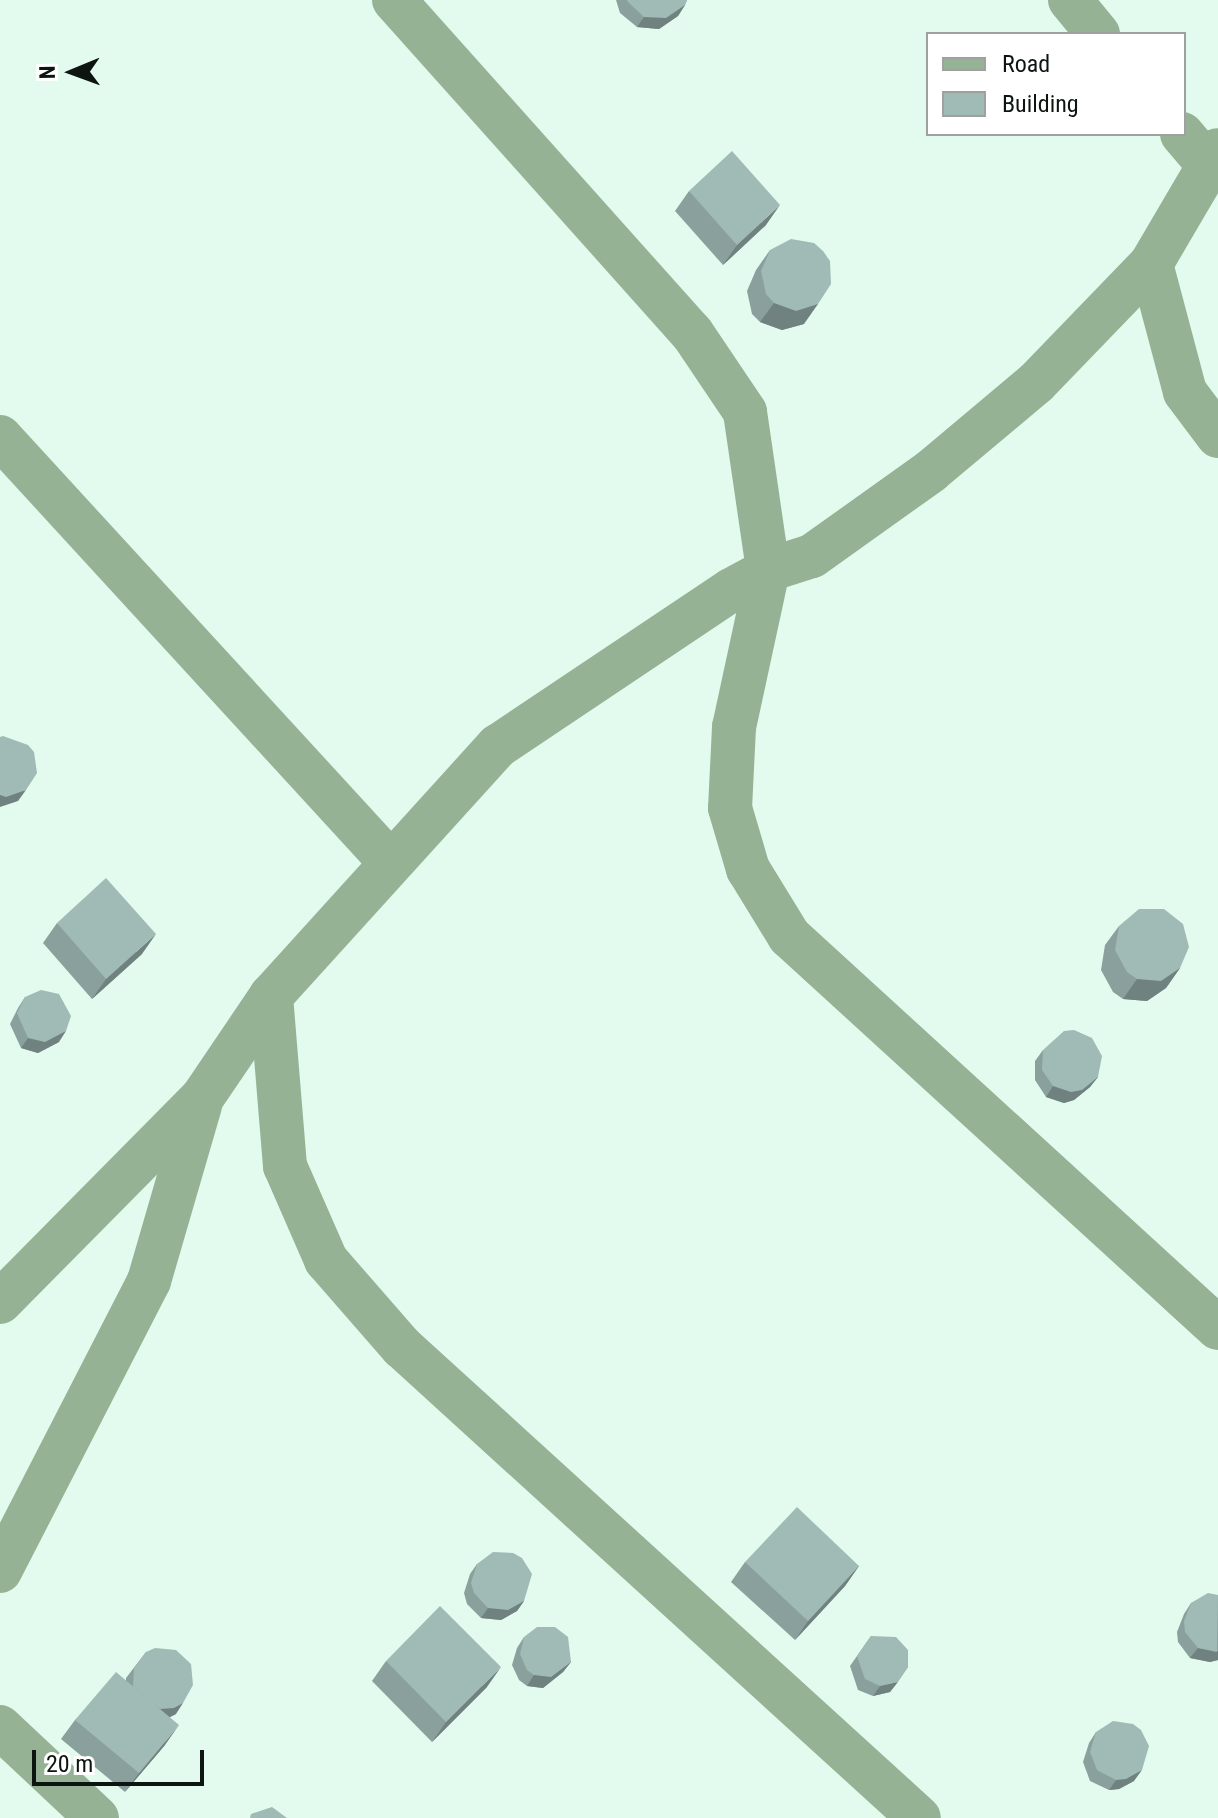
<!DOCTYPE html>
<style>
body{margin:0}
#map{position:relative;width:1218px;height:1818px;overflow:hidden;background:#e3fbef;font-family:"Roboto Condensed",sans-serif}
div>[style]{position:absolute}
.minor>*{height:44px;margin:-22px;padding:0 22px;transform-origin:22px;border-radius:22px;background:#95b394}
.wall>*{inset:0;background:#8aa09c}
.shaded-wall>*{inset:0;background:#70827f}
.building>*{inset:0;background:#a0bab5}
span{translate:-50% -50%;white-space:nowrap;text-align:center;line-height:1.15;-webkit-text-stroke:8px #fff;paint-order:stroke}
.legend{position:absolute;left:926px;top:32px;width:260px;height:104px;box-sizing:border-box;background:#fff;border:2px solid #9ea1a0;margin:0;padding:10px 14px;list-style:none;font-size:24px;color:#0d1511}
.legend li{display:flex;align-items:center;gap:16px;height:40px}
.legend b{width:40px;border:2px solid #9ea1a0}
.north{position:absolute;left:32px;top:32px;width:80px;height:80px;-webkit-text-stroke:6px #fff;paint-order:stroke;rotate:269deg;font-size:22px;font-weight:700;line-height:32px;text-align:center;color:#0d1511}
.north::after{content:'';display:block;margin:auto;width:28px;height:36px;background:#0d1511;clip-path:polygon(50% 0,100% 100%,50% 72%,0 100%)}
.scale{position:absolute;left:32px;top:1750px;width:172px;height:36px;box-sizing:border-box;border:4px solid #0d1511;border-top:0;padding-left:10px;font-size:24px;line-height:28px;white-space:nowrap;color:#0d1511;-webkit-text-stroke:6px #fff;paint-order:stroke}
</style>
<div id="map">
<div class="minor">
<div style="left:394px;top:0;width:447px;rotate:48.2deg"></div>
<div style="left:692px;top:333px;width:95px;rotate:56.1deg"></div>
<div style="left:745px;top:412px;width:160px;rotate:81.7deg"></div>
<div style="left:768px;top:570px;width:161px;rotate:102.2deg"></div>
<div style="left:734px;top:727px;width:81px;rotate:92.8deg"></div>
<div style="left:730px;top:808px;width:64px;rotate:73.6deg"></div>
<div style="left:748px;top:869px;width:79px;rotate:58.5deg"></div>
<div style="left:789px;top:936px;width:581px;rotate:42.42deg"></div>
<div style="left:1070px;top:0;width:44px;rotate:50.5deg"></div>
<div style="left:1182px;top:134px;width:43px;rotate:49.7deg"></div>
<div style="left:1151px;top:264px;width:132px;rotate:75.1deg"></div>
<div style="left:1185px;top:392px;width:55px;rotate:53.1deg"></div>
<div style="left:0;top:437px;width:578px;rotate:47.45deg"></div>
<div style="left:271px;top:996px;width:171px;rotate:85.3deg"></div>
<div style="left:285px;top:1166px;width:103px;rotate:66.4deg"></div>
<div style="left:326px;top:1260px;width:116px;rotate:48.9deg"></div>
<div style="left:402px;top:1347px;width:699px;rotate:42.33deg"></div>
<div style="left:0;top:1302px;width:287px;rotate:-45.3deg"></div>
<div style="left:202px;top:1098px;width:123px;rotate:-55.9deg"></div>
<div style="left:271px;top:996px;width:338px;rotate:-47.8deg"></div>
<div style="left:498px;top:746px;width:280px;rotate:-33.8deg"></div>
<div style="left:731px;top:590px;width:42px;rotate:-28.4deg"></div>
<div style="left:768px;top:570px;width:46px;rotate:-17.7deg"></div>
<div style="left:812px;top:556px;width:146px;rotate:-35.5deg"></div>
<div style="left:931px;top:471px;width:137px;rotate:-40deg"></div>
<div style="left:1036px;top:383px;width:165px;rotate:-46deg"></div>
<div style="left:1151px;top:264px;width:132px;rotate:-59.6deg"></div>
<div style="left:0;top:1571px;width:326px;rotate:-62.8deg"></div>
<div style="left:149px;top:1281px;width:183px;rotate:-73.8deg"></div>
<div style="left:0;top:1727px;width:133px;rotate:43.2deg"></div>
</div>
<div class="wall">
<div style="clip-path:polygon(616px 0,687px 0,685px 5px,678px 16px,659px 29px,637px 27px,620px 13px)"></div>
<div style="clip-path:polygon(689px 191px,766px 225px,723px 265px,675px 211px)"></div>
<div style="clip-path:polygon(770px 250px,804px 324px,782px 330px,760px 322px,752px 314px,747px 291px,756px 270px)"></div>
<div style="clip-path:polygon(57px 923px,142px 954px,92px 999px,43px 943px)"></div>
<div style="clip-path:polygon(1119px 926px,1180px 968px,1166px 988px,1147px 1001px,1123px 999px,1113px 992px,1101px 970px,1105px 945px)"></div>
<div style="clip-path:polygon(25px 997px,59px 1042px,38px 1053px,21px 1048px,10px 1024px,18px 1008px)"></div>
<div style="clip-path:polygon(1043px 1050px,1098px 1077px,1090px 1087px,1074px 1100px,1064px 1103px,1046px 1097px,1035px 1080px,1035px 1061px)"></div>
<div style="clip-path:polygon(745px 1562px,859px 1566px,845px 1586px,795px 1640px,731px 1582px)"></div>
<div style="clip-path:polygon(477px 1564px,524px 1601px,517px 1611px,501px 1620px,481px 1618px,467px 1604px,464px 1593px,470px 1574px)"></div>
<div style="clip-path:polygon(1218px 1595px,1218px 1660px,1210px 1662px,1190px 1658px,1178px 1642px,1177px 1632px,1184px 1614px,1191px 1603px)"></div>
<div style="clip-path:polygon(871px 1636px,908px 1667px,890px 1692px,873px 1696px,858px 1690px,850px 1666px)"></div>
<div style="clip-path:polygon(524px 1637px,571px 1662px,563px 1672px,543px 1688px,527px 1686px,519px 1680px,512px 1665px,517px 1648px)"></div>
<div style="clip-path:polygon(146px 1652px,176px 1714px,170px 1717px,165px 1745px,125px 1792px,61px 1739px,75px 1720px,126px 1681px,126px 1678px)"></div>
<div style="clip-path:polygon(386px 1661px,487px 1687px,432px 1742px,372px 1681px)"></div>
<div style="clip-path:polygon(1096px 1732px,1134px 1781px,1119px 1789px,1109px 1790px,1090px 1781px,1083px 1762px,1089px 1743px)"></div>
</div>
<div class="shaded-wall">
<div style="clip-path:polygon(685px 5px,678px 16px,659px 29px,637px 27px,644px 17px)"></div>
<div style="clip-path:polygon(780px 205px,766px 225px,723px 265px,737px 245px)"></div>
<div style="clip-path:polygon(774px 303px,818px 304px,804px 324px,782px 330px,760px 322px)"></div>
<div style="clip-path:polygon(26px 790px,18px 801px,0 807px,0 795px)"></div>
<div style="clip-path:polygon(156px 934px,142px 954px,92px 999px,106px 979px)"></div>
<div style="clip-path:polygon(1180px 968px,1166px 988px,1147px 1001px,1123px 999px,1137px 979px)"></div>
<div style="clip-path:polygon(66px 1031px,59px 1042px,38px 1053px,21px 1048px,28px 1038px)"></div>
<div style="clip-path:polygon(1098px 1077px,1090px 1087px,1074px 1100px,1064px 1103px,1046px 1097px,1053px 1086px)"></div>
<div style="clip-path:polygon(859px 1566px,845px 1586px,795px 1640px,808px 1621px)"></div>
<div style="clip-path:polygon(524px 1601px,517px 1611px,501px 1620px,481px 1618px,488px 1608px)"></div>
<div style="clip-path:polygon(1198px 1648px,1218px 1651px,1218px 1660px,1210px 1662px,1190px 1658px)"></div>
<div style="clip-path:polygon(571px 1662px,563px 1672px,543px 1688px,527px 1686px,534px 1675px)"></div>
<div style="clip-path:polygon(501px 1667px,487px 1687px,432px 1742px,446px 1722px)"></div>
<div style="clip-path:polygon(898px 1682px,890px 1692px,873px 1696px,880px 1686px)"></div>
<div style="clip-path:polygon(183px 1703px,176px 1714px,166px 1719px,154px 1709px)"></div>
<div style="clip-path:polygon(179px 1725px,165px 1745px,125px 1792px,139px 1773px)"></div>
<div style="clip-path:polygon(1142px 1770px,1134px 1781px,1119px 1789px,1109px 1790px,1116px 1780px)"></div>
</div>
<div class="building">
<div style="clip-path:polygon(627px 0,687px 0,685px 5px,666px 18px,644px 17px,628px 2px)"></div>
<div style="clip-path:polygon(732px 151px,780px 205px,737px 245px,689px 191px)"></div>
<div style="clip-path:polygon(791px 239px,814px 243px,823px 251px,830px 261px,831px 284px,818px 304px,796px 311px,774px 303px,766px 294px,761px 271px,770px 250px)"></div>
<div style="clip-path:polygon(3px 736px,28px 745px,34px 752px,37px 773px,26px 790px,6px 797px,0 795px,0 737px)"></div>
<div style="clip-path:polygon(106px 878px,156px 934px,106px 979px,57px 923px)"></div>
<div style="clip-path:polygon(1139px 909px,1164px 909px,1183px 924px,1189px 947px,1180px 968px,1161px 981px,1137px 979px,1127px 972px,1115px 950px,1119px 926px)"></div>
<div style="clip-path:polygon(41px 990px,59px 994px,71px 1016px,66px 1031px,45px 1042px,28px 1038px,17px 1013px,25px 997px)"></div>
<div style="clip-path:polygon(1074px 1030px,1092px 1038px,1102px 1056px,1098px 1077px,1082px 1090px,1071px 1092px,1053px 1086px,1042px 1070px,1043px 1050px,1064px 1031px)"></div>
<div style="clip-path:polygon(797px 1507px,859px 1566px,808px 1621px,745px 1562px)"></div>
<div style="clip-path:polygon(493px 1552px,513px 1553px,522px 1558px,532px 1574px,524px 1601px,508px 1610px,488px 1608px,474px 1593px,471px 1583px,477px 1564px)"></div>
<div style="clip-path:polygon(1208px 1593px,1218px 1595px,1217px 1652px,1198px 1648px,1185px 1632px,1184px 1621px,1191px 1603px)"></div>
<div style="clip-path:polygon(440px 1606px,501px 1667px,446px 1722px,386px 1661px)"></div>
<div style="clip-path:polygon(537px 1627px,555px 1627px,568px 1637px,571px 1662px,551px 1677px,534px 1675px,527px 1670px,520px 1654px,524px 1637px)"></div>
<div style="clip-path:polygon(871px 1636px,896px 1637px,908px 1650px,908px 1667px,898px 1682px,880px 1686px,865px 1679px,857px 1656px)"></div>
<div style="clip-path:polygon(155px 1648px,176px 1650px,191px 1664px,193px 1685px,183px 1703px,174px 1708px,160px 1709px,133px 1687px,134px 1668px,146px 1652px)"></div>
<div style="clip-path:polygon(116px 1672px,179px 1725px,139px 1773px,75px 1720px)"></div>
<div style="clip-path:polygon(1113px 1721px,1133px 1724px,1141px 1730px,1149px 1746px,1142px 1770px,1126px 1779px,1116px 1780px,1097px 1770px,1090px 1752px,1096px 1732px)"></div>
<div style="clip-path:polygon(272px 1807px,287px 1818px,250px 1818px,251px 1814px)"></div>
</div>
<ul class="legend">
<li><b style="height:10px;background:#95b394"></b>Road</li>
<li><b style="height:22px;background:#a0bab5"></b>Building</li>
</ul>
<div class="north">N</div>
<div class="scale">20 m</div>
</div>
